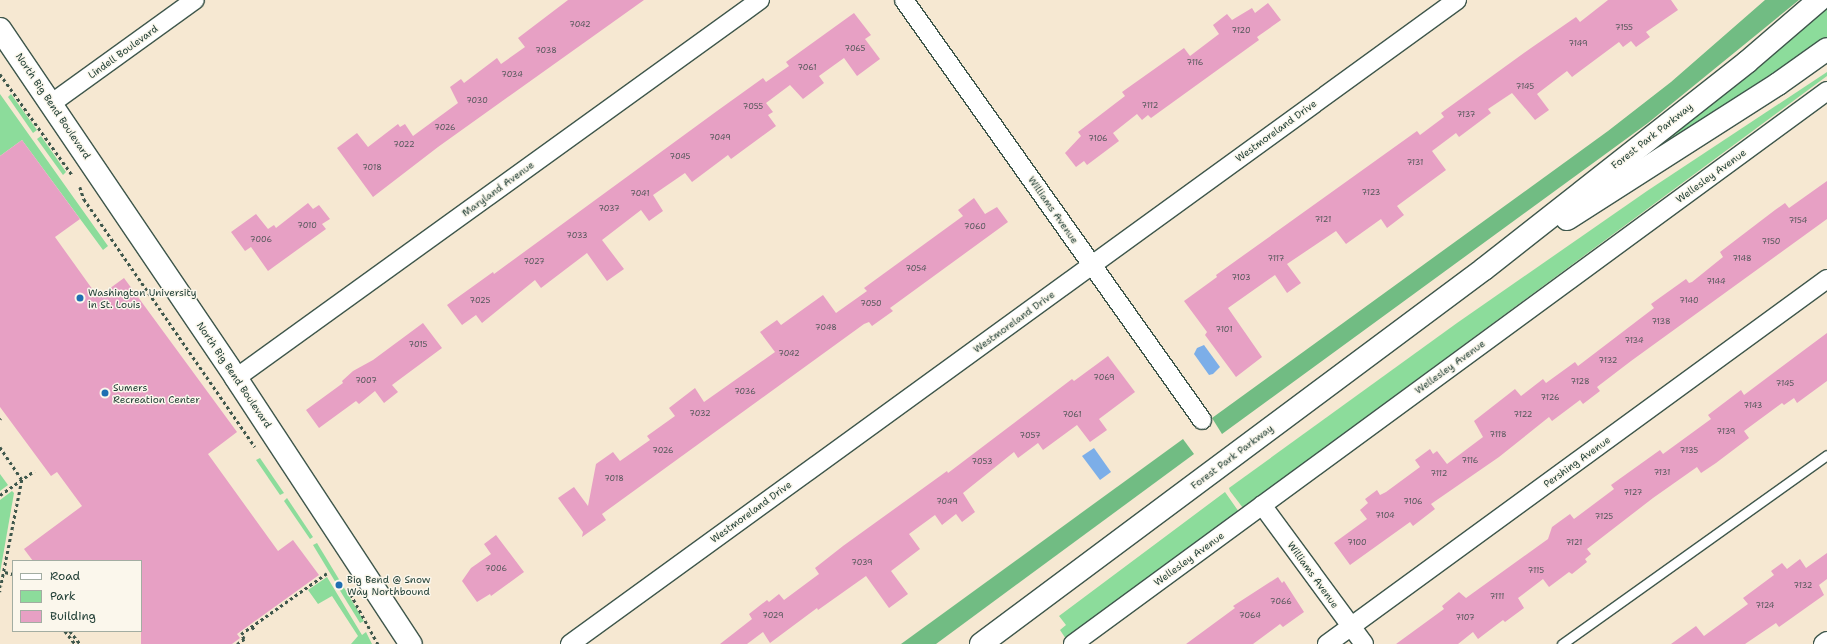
<!DOCTYPE html>
<style>
body{margin:0}
#map{position:relative;width:1827px;height:644px;overflow:hidden;background:#f6e8d2;font-family:"Shantell Sans",sans-serif}
div>[style]{position:absolute}
.green>*{inset:0;background:#8cdc9b}
.forest>*{inset:0;background:#71bc83}
.water>*{inset:0;background:#7caee8}
.building>*{inset:0;background:#e7a0c4}
.path>*{height:2.5px;margin-top:-1.25px;transform-origin:0;background:repeating-linear-gradient(90deg,#3f574c 0 3px,transparent 0 6px)}
.roads{filter:drop-shadow(1px 0 #3f574c) drop-shadow(-1px 0 #3f574c) drop-shadow(0 1px #3f574c) drop-shadow(0 -1px #3f574c)}
.service>*{height:9px;margin:-4.5px;padding:0 4.5px;transform-origin:4.5px;border-radius:4.5px;background:#fff}
.minor>*{height:18px;margin:-9px;padding:0 9px;transform-origin:9px;border-radius:9px;background:#fff}
.secondary>*{height:22px;margin:-11px;padding:0 11px;transform-origin:11px;border-radius:11px;background:#fff}
.primary>*{height:22px;margin:-11px;padding:0 11px;transform-origin:11px;border-radius:11px;background:#fff}
.dots>*{width:11px;height:11px;translate:-50% -50%;box-sizing:border-box;border:2px solid #fbf7ec;border-radius:50%}
span{translate:-50% -50%;white-space:nowrap;text-align:center;line-height:1.15;-webkit-text-stroke:3px #fbf7ec;paint-order:stroke}
.number-label{font-size:8px;color:#515658}
.number-label span{-webkit-text-stroke-width:0}
.street-label{font-size:10px;color:#1f3d34}
.poi-label{font-size:10px;color:#1f3d34}
.left{translate:0 -50%;text-align:left}
.legend{position:absolute;left:12px;top:560px;width:130px;height:72px;box-sizing:border-box;background:#fbf7ec;border:1px solid #a3ada2;margin:0;padding:5px 7px;list-style:none;font-size:12px;color:#1f3d34}
.legend li{display:flex;align-items:center;gap:8px;height:20px}
.legend b{width:20px;border:1px solid #a3ada2}
</style>
<div id="map">
<div class="green">
<div style="clip-path:polygon(1827px 7px,1827px 37px,1611px 180px,1755px 71px)"></div>
<div style="clip-path:polygon(1827px 72px,1827px 76px,1243px 508px,1230px 491px,1229px 488px,1457px 323px,1647px 191px)"></div>
<div style="clip-path:polygon(0 94px,108px 246px,103px 250px,22px 140px,0 156px)"></div>
<div style="clip-path:polygon(11px 94px,37px 130px,33px 133px,8px 97px)"></div>
<div style="clip-path:polygon(41px 136px,66px 172px,63px 175px,37px 139px)"></div>
<div style="clip-path:polygon(260px 458px,284px 493px,280px 495px,256px 460px)"></div>
<div style="clip-path:polygon(0 474px,8px 485px,0 491px)"></div>
<div style="clip-path:polygon(12px 491px,14px 493px,0 573px,0 500px)"></div>
<div style="clip-path:polygon(1225px 492px,1239px 512px,1066px 639px,1060px 630px,1066px 625px,1059px 616px)"></div>
<div style="clip-path:polygon(287px 498px,313px 537px,310px 539px,284px 501px)"></div>
<div style="clip-path:polygon(317px 543px,340px 581px,336px 583px,313px 545px)"></div>
<div style="clip-path:polygon(327px 577px,362px 635px,366px 632px,372px 644px,351px 644px,358px 636px,332px 596px,318px 604px,308px 590px)"></div>
<div style="clip-path:polygon(343px 586px,364px 621px,360px 623px,339px 589px)"></div>
</div>
<div class="forest">
<div style="clip-path:polygon(1765px 0,1799px 0,1648px 123px,1222px 434px,1212px 418px,1608px 131px,1671px 82px)"></div>
<div style="clip-path:polygon(1183px 439px,1194px 454px,936px 644px,901px 644px)"></div>
</div>
<div class="water">
<div style="clip-path:polygon(1204px 345px,1220px 367px,1213px 374px,1209px 375px,1194px 354px,1197px 348px)"></div>
<div style="clip-path:polygon(1094px 448px,1111px 472px,1100px 480px,1082px 456px)"></div>
</div>
<div class="building">
<div style="clip-path:polygon(568px 0,644px 0,438px 147px,373px 197px,337px 148px,357px 133px,368px 147px,398px 124px,400px 127px,405px 124px,413px 136px,458px 103px,450px 87px,461px 79px,464px 83px,497px 58px,501px 64px,525px 47px,518px 38px)"></div>
<div style="clip-path:polygon(1608px 0,1671px 0,1678px 10px,1646px 32px,1650px 37px,1636px 47px,1631px 41px,1623px 47px,1619px 42px,1572px 77px,1567px 71px,1537px 94px,1549px 110px,1535px 120px,1512px 93px,1488px 109px,1491px 113px,1459px 137px,1456px 133px,1432px 151px,1446px 170px,1397px 206px,1404px 215px,1387px 228px,1381px 219px,1346px 244px,1336px 231px,1287px 264px,1301px 283px,1287px 293px,1275px 275px,1228px 308px,1262px 357px,1236px 377px,1205px 335px,1207px 332px,1184px 301px,1217px 277px,1216px 275px,1417px 131px,1420px 135px,1444px 117px,1441px 113px,1531px 48px,1576px 17px,1580px 22px)"></div>
<div style="clip-path:polygon(1268px 3px,1281px 20px,1257px 37px,1259px 40px,1151px 118px,1148px 115px,1142px 120px,1137px 114px,1113px 133px,1119px 141px,1087px 165px,1084px 161px,1076px 167px,1065px 153px,1081px 136px,1078px 132px,1125px 96px,1122px 92px,1184px 48px,1190px 56px,1219px 34px,1213px 25px,1227px 14px,1232px 20px,1252px 8px,1255px 13px)"></div>
<div style="clip-path:polygon(854px 13px,871px 35px,865px 39px,880px 59px,857px 76px,844px 58px,819px 76px,824px 83px,803px 99px,790px 85px,766px 103px,773px 112px,768px 115px,776px 126px,731px 159px,728px 155px,692px 182px,685px 173px,653px 195px,663px 211px,649px 221px,641px 210px,602px 240px,624px 269px,607px 281px,587px 253px,541px 288px,535px 280px,482px 323px,476px 315px,462px 325px,447px 305px,493px 272px,494px 274px,717px 111px,763px 78px,766px 82px,789px 66px,786px 62px)"></div>
<div style="clip-path:polygon(22px 140px,80px 219px,55px 237px,98px 297px,124px 278px,237px 432px,208px 454px,278px 551px,293px 540px,319px 575px,237px 634px,240px 638px,232px 644px,141px 644px,141px 561px,33px 561px,24px 549px,82px 506px,57px 472px,51px 476px,0 407px,0 156px)"></div>
<div style="clip-path:polygon(1827px 181px,1827px 219px,1631px 361px,1597px 387px,1600px 391px,1583px 404px,1580px 400px,1552px 421px,1549px 417px,1499px 457px,1431px 504px,1435px 509px,1413px 526px,1410px 522px,1350px 565px,1334px 543px,1367px 519px,1360px 510px,1368px 503px,1365px 499px,1377px 490px,1380px 495px,1386px 492px,1420px 467px,1415px 460px,1430px 449px,1433px 454px,1437px 451px,1447px 464px,1483px 437px,1474px 421px,1515px 389px,1521px 396px,1543px 379px,1546px 383px,1575px 362px,1578px 366px,1654px 308px,1651px 304px,1686px 279px,1689px 283px,1692px 282px,1723px 257px,1720px 252px,1775px 210px,1785px 203px,1789px 208px)"></div>
<div style="clip-path:polygon(974px 198px,985px 214px,997px 207px,1008px 222px,890px 308px,893px 311px,872px 326px,869px 322px,864px 324px,602px 514px,606px 520px,582px 537px,583px 532px,558px 498px,574px 487px,588px 506px,596px 464px,613px 452px,620px 461px,650px 440px,647px 436px,675px 416px,669px 408px,695px 388px,704px 402px,775px 352px,760px 332px,777px 320px,781px 325px,823px 295px,836px 313px,867px 291px,864px 288px,963px 216px,958px 210px)"></div>
<div style="clip-path:polygon(308px 203px,313px 209px,319px 205px,330px 219px,322px 224px,326px 229px,268px 271px,251px 247px,245px 251px,231px 232px,256px 214px,268px 229px,274px 225px,276px 228px)"></div>
<div style="clip-path:polygon(423px 323px,442px 348px,392px 385px,398px 392px,384px 403px,375px 391px,359px 404px,356px 401px,319px 428px,306px 410px,343px 383px,342px 381px,353px 371px,373px 360px)"></div>
<div style="clip-path:polygon(1827px 333px,1827px 381px,1797px 403px,1794px 398px,1784px 405px,1782px 403px,1744px 431px,1749px 438px,1716px 463px,1701px 473px,1697px 467px,1653px 498px,1587px 549px,1591px 554px,1585px 559px,1587px 562px,1572px 574px,1569px 572px,1549px 587px,1543px 579px,1518px 598px,1524px 608px,1505px 622px,1503px 620px,1478px 639px,1473px 632px,1458px 644px,1396px 644px,1444px 609px,1442px 606px,1459px 592px,1466px 598px,1548px 539px,1552px 527px,1570px 514px,1574px 519px,1614px 489px,1611px 485px,1660px 450px,1663px 454px,1711px 419px,1708px 415px,1741px 390px,1744px 395px)"></div>
<div style="clip-path:polygon(1108px 356px,1135px 392px,1099px 419px,1107px 430px,1090px 442px,1077px 425px,1043px 450px,1038px 443px,1018px 458px,1014px 452px,963px 493px,975px 512px,962px 522px,956px 514px,942px 525px,935px 515px,909px 534px,920px 549px,891px 571px,908px 594px,889px 608px,866px 576px,818px 610px,817px 608px,770px 643px,763px 632px,747px 644px,720px 644px,752px 619px,749px 614px,767px 600px,769px 602px,779px 594px,784px 600px,819px 574px,815px 568px,843px 546px,947px 471px,948px 473px,1072px 379px,1074px 381px)"></div>
<div style="clip-path:polygon(496px 535px,524px 572px,491px 596px,490px 594px,477px 602px,462px 581px,471px 568px,491px 554px,484px 544px)"></div>
<div style="clip-path:polygon(1827px 553px,1827px 579px,1819px 585px,1824px 595px,1779px 627px,1776px 623px,1745px 644px,1671px 644px,1696px 626px,1704px 636px,1748px 604px,1743px 598px,1774px 575px,1771px 571px,1782px 563px,1787px 569px,1800px 559px,1806px 568px)"></div>
<div style="clip-path:polygon(1278px 577px,1282px 583px,1284px 581px,1304px 612px,1283px 627px,1280px 624px,1253px 644px,1186px 644px,1235px 608px,1233px 606px)"></div>
</div>
<div class="path">
<div style="left:0;top:74px;width:125px;rotate:54.4deg"></div>
<div style="left:80px;top:187px;width:13px;rotate:72deg"></div>
<div style="left:84px;top:199px;width:301px;rotate:55.4deg"></div>
<div style="left:0;top:419px;width:1px;rotate:-45deg"></div>
<div style="left:0;top:447px;width:40px;rotate:56deg"></div>
<div style="left:22px;top:480px;width:108px;rotate:101.2deg"></div>
<div style="left:0;top:495px;width:42px;rotate:-35.2deg"></div>
<div style="left:5px;top:572px;width:8px;rotate:14deg"></div>
<div style="left:0;top:585px;width:7px;rotate:90deg"></div>
<div style="left:348px;top:589px;width:63px;rotate:61.4deg"></div>
<div style="left:252px;top:627px;width:4px;rotate:45deg"></div>
<div style="left:65px;top:631px;width:16px;rotate:52deg"></div>
<div style="left:70px;top:631px;width:16px;rotate:52deg"></div>
<div style="left:237px;top:644px;width:9px;rotate:-36deg"></div>
<div style="left:244px;top:639px;width:6px;rotate:-121deg"></div>
<div style="left:241px;top:634px;width:105px;rotate:-35.3deg"></div>
</div>
<div class="roads">
<div class="service">
<div style="left:1562px;top:644px;width:325px;rotate:-35.5deg"></div>
</div>
<div class="minor">
<div style="left:904px;top:0;width:515px;rotate:54.64deg"></div>
<div style="left:52px;top:103px;width:176px;rotate:-35.8deg"></div>
<div style="left:236px;top:378px;width:646px;rotate:-35.81deg"></div>
<div style="left:1262px;top:505px;width:172px;rotate:53.7deg"></div>
<div style="left:570px;top:644px;width:1096px;rotate:-35.98deg"></div>
<div style="left:1073px;top:644px;width:935px;rotate:-36.26deg"></div>
<div style="left:1327px;top:644px;width:619px;rotate:-36.13deg"></div>
<div style="left:1823px;top:644px;width:5px;rotate:-37deg"></div>
</div>
<div class="secondary">
<div style="left:0;top:29px;width:421px;rotate:55.9deg"></div>
<div style="left:236px;top:378px;width:318px;rotate:56.7deg"></div>
</div>
<div class="primary">
<div style="left:1567px;top:219px;width:250px;rotate:-32.6deg"></div>
<div style="left:1778px;top:84px;width:60px;rotate:-35.5deg"></div>
<div style="left:981px;top:644px;width:627px;rotate:-36.71deg"></div>
<div style="left:1484px;top:269px;width:335px;rotate:-38.2deg"></div>
<div style="left:1747px;top:62px;width:95px;rotate:-40.7deg"></div>
</div>
</div>
<div class="dots">
<div style="left:80px;top:298px;background:#1f6fb2"></div>
<div style="left:105px;top:393px;background:#1f6fb2"></div>
<div style="left:339px;top:585px;background:#1f6fb2"></div>
</div>
<div class="number-label">
<span style="left:580px;top:25px">7042</span>
<span style="left:1624px;top:28px">7155</span>
<span style="left:1241px;top:31px">7120</span>
<span style="left:1578px;top:44px">7149</span>
<span style="left:855px;top:49px">7065</span>
<span style="left:546px;top:51px">7038</span>
<span style="left:1195px;top:63px">7116</span>
<span style="left:807px;top:68px">7061</span>
<span style="left:512px;top:75px">7034</span>
<span style="left:1525px;top:87px">7145</span>
<span style="left:477px;top:101px">7030</span>
<span style="left:1150px;top:106px">7112</span>
<span style="left:753px;top:107px">7055</span>
<span style="left:1466px;top:115px">7137</span>
<span style="left:445px;top:128px">7026</span>
<span style="left:720px;top:138px">7049</span>
<span style="left:1098px;top:139px">7106</span>
<span style="left:404px;top:145px">7022</span>
<span style="left:680px;top:157px">7045</span>
<span style="left:1415px;top:163px">7131</span>
<span style="left:372px;top:168px">7018</span>
<span style="left:1371px;top:193px">7123</span>
<span style="left:640px;top:194px">7041</span>
<span style="left:609px;top:209px">7037</span>
<span style="left:1323px;top:220px">7121</span>
<span style="left:1798px;top:221px">7154</span>
<span style="left:307px;top:226px">7010</span>
<span style="left:975px;top:227px">7060</span>
<span style="left:577px;top:236px">7033</span>
<span style="left:261px;top:240px">7006</span>
<span style="left:1771px;top:242px">7150</span>
<span style="left:1276px;top:259px">7117</span>
<span style="left:1742px;top:259px">7148</span>
<span style="left:534px;top:262px">7027</span>
<span style="left:916px;top:269px">7054</span>
<span style="left:1241px;top:278px">7103</span>
<span style="left:1716px;top:282px">7144</span>
<span style="left:480px;top:301px">7025</span>
<span style="left:1689px;top:301px">7140</span>
<span style="left:871px;top:304px">7050</span>
<span style="left:1661px;top:322px">7138</span>
<span style="left:826px;top:328px">7048</span>
<span style="left:1224px;top:330px">7101</span>
<span style="left:1634px;top:341px">7134</span>
<span style="left:418px;top:345px">7015</span>
<span style="left:789px;top:354px">7042</span>
<span style="left:1608px;top:361px">7132</span>
<span style="left:1104px;top:378px">7069</span>
<span style="left:366px;top:381px">7007</span>
<span style="left:1580px;top:382px">7128</span>
<span style="left:1785px;top:384px">7145</span>
<span style="left:745px;top:392px">7036</span>
<span style="left:1550px;top:398px">7126</span>
<span style="left:1753px;top:406px">7143</span>
<span style="left:700px;top:414px">7032</span>
<span style="left:1072px;top:415px">7061</span>
<span style="left:1523px;top:415px">7122</span>
<span style="left:1726px;top:432px">7139</span>
<span style="left:1498px;top:435px">7118</span>
<span style="left:1030px;top:436px">7057</span>
<span style="left:663px;top:451px">7026</span>
<span style="left:1689px;top:451px">7135</span>
<span style="left:1470px;top:461px">7116</span>
<span style="left:982px;top:462px">7053</span>
<span style="left:1662px;top:473px">7131</span>
<span style="left:1439px;top:474px">7112</span>
<span style="left:614px;top:479px">7018</span>
<span style="left:1633px;top:493px">7127</span>
<span style="left:947px;top:502px">7049</span>
<span style="left:1413px;top:502px">7106</span>
<span style="left:1385px;top:516px">7104</span>
<span style="left:1604px;top:517px">7125</span>
<span style="left:1357px;top:543px">7100</span>
<span style="left:1574px;top:543px">7121</span>
<span style="left:862px;top:563px">7039</span>
<span style="left:496px;top:569px">7006</span>
<span style="left:1536px;top:571px">7115</span>
<span style="left:1803px;top:586px">7132</span>
<span style="left:1497px;top:597px">7111</span>
<span style="left:1281px;top:602px">7066</span>
<span style="left:1765px;top:606px">7124</span>
<span style="left:773px;top:616px">7029</span>
<span style="left:1250px;top:616px">7064</span>
<span style="left:1465px;top:618px">7107</span>
</div>
<div class="street-label">
<span style="left:123px;top:52px;rotate:-36deg">Lindell Boulevard</span>
<span style="left:53px;top:106px;rotate:56deg">North Big Bend Boulevard</span>
<span style="left:1276px;top:131px;rotate:-36deg">Westmoreland Drive</span>
<span style="left:1652px;top:136px;rotate:-38deg">Forest Park Parkway</span>
<span style="left:1711px;top:176px;rotate:-36deg">Wellesley Avenue</span>
<span style="left:498px;top:189px;rotate:-36deg">Maryland Avenue</span>
<span style="left:1053px;top:210px;rotate:55deg">Williams Avenue</span>
<span style="left:1014px;top:322px;rotate:-36deg">Westmoreland Drive</span>
<span style="left:1450px;top:367px;rotate:-36deg">Wellesley Avenue</span>
<span style="left:234px;top:375px;rotate:56deg">North Big Bend Boulevard</span>
<span style="left:1232px;top:457px;rotate:-37deg">Forest Park Parkway</span>
<span style="left:1577px;top:462px;rotate:-36deg">Pershing Avenue</span>
<span style="left:751px;top:512px;rotate:-36deg">Westmoreland Drive</span>
<span style="left:1189px;top:559px;rotate:-36deg">Wellesley Avenue</span>
<span style="left:1313px;top:575px;rotate:54deg">Williams Avenue</span>
</div>
<div class="poi-label">
<span class="left" style="left:88px;top:298px">Washington University<br>in St. Louis</span>
<span class="left" style="left:113px;top:393px">Sumers<br>Recreation Center</span>
<span class="left" style="left:347px;top:585px">Big Bend @ Snow<br>Way Northbound</span>
</div>
<ul class="legend">
<li><b style="height:5px;background:#fff"></b>Road</li>
<li><b style="height:11px;background:#8cdc9b"></b>Park</li>
<li><b style="height:11px;background:#e7a0c4"></b>Building</li>
</ul>
</div>
